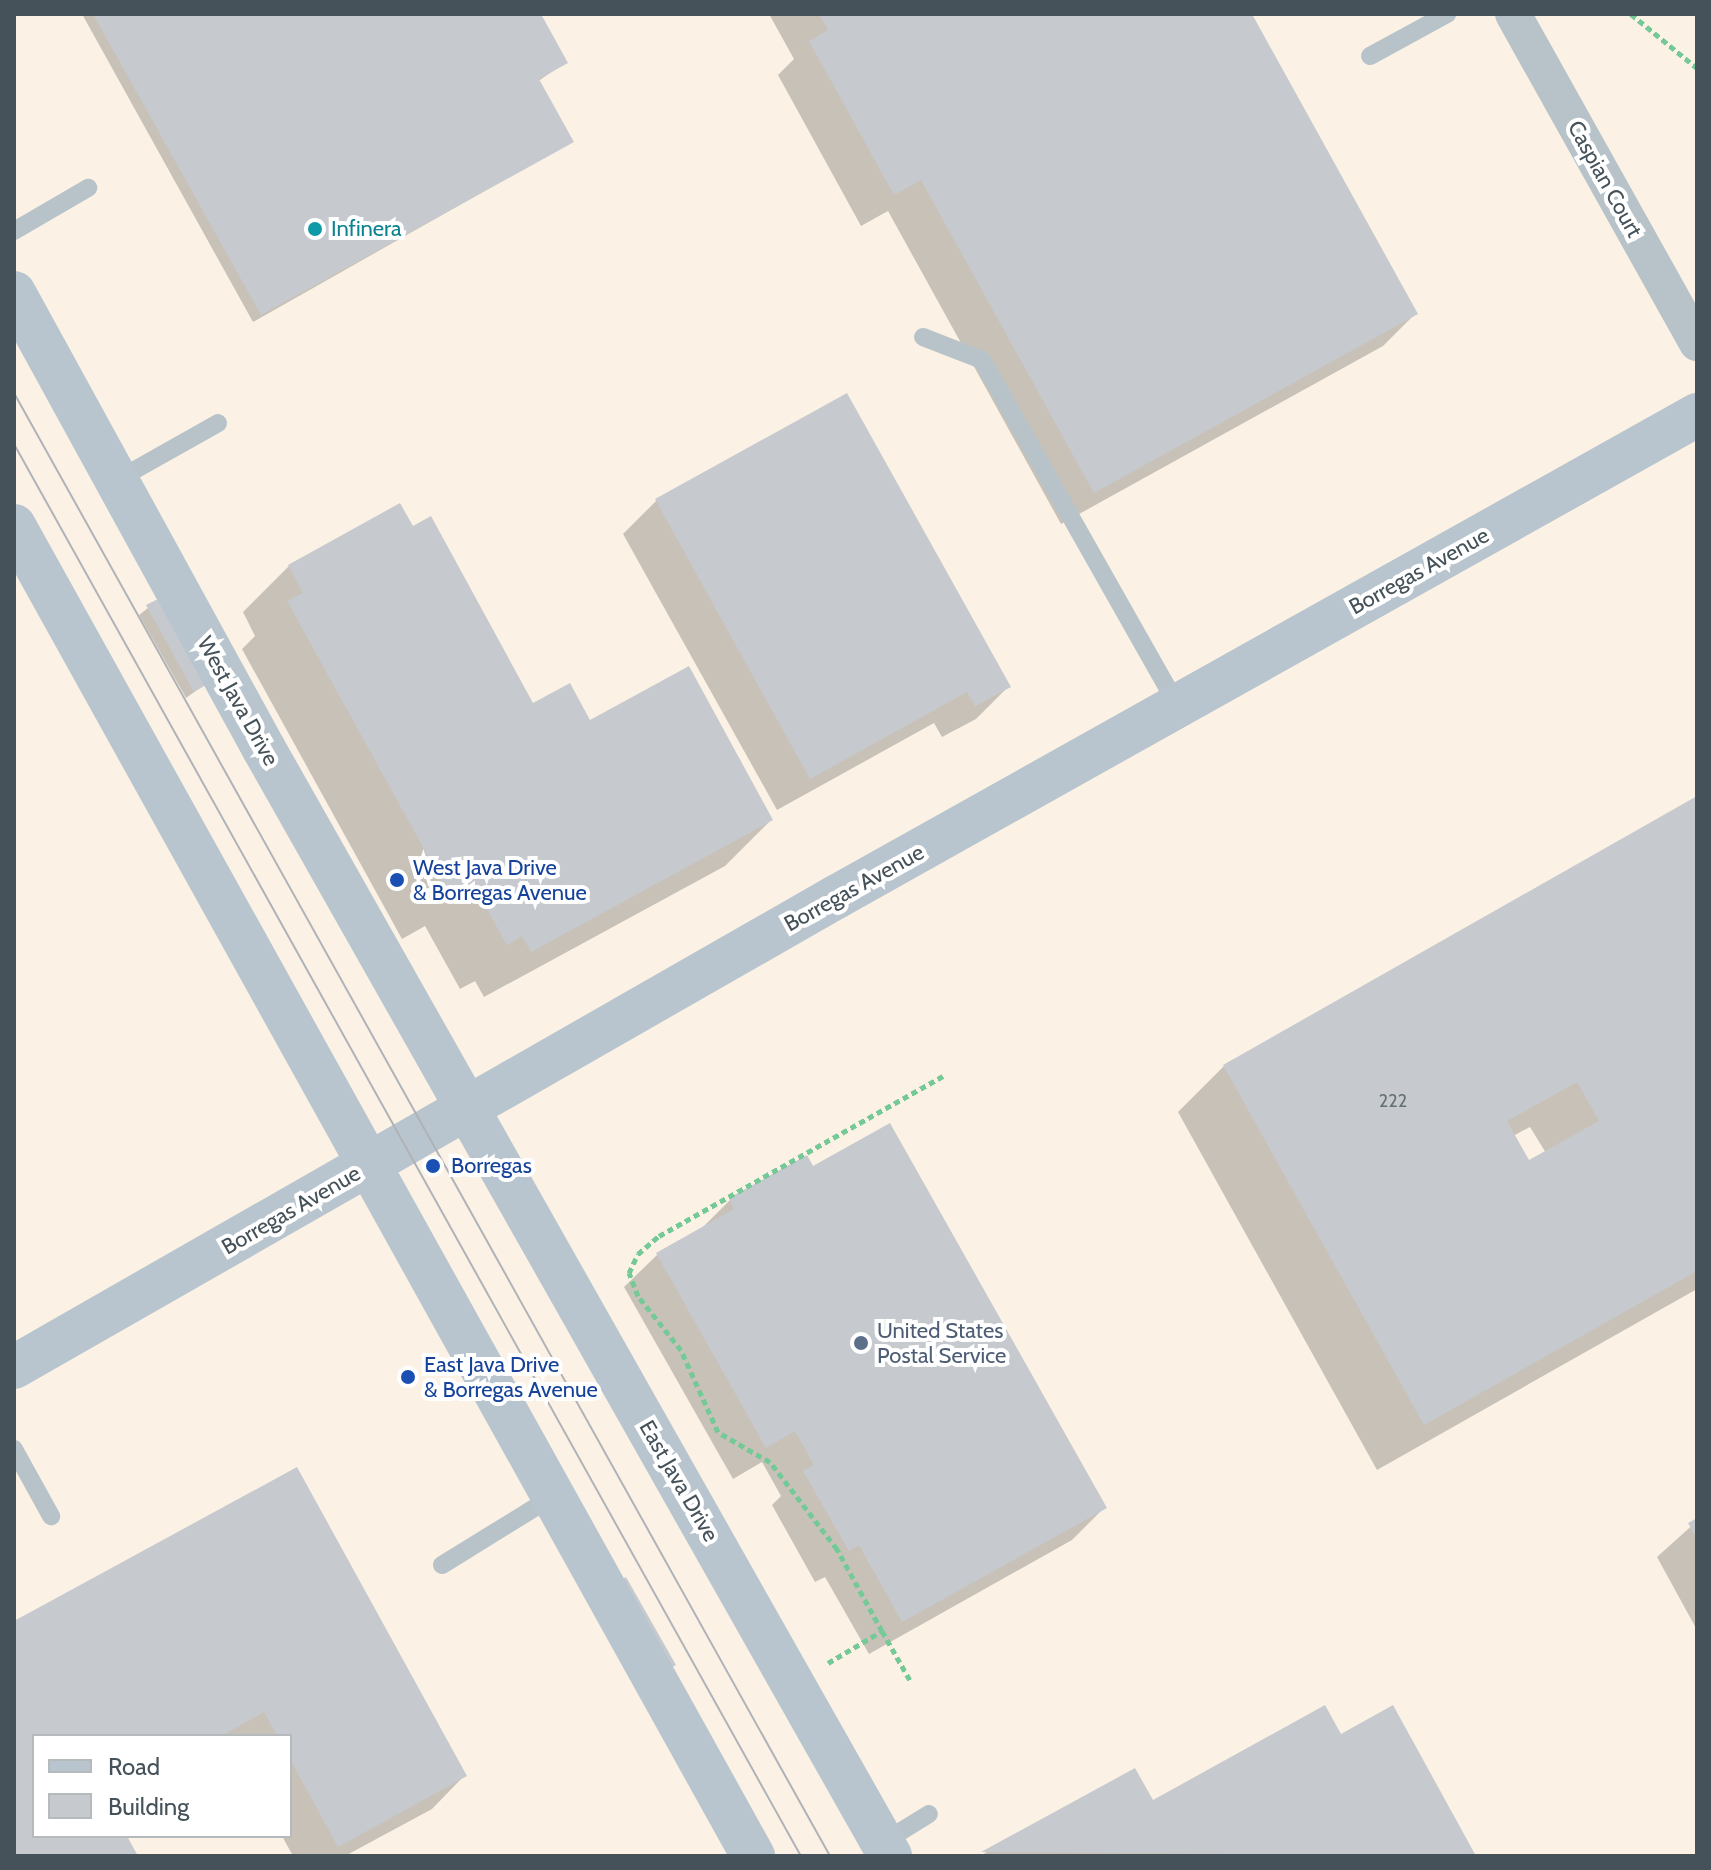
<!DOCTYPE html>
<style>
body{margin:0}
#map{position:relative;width:1711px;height:1870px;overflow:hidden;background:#efeced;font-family:Cabin,sans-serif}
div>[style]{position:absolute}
.commercial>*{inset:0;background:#fbf2e5}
.shadow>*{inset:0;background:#0003}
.building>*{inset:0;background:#c6cacf}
.path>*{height:5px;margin-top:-2.5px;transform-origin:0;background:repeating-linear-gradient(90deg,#74c997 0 6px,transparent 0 10px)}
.lane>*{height:18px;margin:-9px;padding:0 9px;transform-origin:9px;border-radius:9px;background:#b8c3c9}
.street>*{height:36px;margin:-18px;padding:0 18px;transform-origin:18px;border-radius:18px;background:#b8c3c9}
.secondary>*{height:44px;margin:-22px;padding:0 22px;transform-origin:22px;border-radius:22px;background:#b8c5ce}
.tram>*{height:2px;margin:-1px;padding:0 1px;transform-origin:1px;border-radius:1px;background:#afb3b7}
.dots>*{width:22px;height:22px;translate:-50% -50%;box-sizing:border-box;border:4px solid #fff;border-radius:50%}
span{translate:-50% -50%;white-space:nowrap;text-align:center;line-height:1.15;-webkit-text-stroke:8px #fff;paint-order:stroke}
.number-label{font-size:18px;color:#657076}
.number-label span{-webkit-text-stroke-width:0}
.street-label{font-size:22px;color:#455259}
.culture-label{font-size:22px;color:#0d838f}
.left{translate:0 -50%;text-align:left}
.transit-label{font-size:22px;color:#164399}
.service-label{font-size:22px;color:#4e5e75}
.frame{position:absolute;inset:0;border:16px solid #455259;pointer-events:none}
.legend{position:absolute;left:32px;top:1734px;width:260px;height:104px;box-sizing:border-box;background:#fff;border:2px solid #b5babd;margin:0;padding:10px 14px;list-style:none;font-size:24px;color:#455259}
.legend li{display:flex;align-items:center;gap:16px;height:40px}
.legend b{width:40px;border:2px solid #b5babd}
</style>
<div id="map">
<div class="commercial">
<div style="clip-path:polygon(evenodd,14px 14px,1697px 14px,1697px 1856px,14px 1856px,14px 14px,34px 1736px,290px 1736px,290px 1836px,34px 1836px,34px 1736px)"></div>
</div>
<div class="shadow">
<div style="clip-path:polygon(82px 14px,539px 14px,566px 62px,537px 82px,571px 142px,253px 322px)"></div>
<div style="clip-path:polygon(769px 14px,1250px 14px,1416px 313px,1383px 346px,1061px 524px,888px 211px,861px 226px,778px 75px,794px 59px)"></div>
<div style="clip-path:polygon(846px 395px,1008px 687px,976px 719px,942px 737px,934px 723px,777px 810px,623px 534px,656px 501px)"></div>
<div style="clip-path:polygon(412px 529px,533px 706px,590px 723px,771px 820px,725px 866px,484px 997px,475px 981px,460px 989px,425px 926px,402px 939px,242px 649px,255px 636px,243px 612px,289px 566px)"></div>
<div style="clip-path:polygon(157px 601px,204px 685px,186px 698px,139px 615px)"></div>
<div style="clip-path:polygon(evenodd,1697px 798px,1697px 1289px,1377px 1470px,1178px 1112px,1224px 1066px,1697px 798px,1530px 1127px,1546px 1153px,1528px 1163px,1513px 1136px,1530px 1127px)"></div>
<div style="clip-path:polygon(813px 1169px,1105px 1507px,1072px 1540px,869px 1654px,825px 1577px,815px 1582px,772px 1505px,781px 1496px,762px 1462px,733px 1479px,624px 1287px,657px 1255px,699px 1231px,730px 1200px)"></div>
<div style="clip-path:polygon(1697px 1521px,1697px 1630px,1657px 1557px)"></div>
<div style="clip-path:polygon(14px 1623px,464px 1776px,432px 1809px,345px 1856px,293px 1856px,282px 1836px,290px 1836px,290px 1736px,34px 1736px,34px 1836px,124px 1836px,135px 1856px,14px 1856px)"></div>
<div style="clip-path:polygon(1392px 1708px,1474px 1856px,980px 1856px,1134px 1770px,1152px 1803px,1340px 1736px)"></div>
</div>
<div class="building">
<div style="clip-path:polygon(93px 14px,541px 14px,568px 63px,539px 79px,574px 142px,261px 315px)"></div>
<div style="clip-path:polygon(819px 14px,1252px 14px,1418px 314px,1094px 493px,921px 180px,894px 195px,809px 41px,828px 30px)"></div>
<div style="clip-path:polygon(847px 393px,1011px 687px,975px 706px,967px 692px,810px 779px,655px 499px)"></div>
<div style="clip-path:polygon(400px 503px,413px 526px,431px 516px,533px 703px,570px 683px,590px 720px,689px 666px,773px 820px,531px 952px,522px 936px,507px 945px,472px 882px,449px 894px,287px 601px,303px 593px,288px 565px)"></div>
<div style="clip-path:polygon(158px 599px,206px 685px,194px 692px,146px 605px)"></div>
<div style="clip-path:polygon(evenodd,1697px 796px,1697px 1271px,1424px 1425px,1223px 1065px,1697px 796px,1577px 1082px,1599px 1121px,1529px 1160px,1507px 1121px,1577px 1082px)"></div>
<div style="clip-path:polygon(890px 1123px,1107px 1508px,902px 1622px,859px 1545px,849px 1551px,803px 1471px,814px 1465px,795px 1431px,766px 1448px,656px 1253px,734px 1209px,729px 1198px,807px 1155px,813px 1166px)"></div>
<div style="clip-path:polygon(297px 1467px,467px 1776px,338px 1847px,290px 1759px,290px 1736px,277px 1736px,264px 1712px,221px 1736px,34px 1736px,34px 1836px,127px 1836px,138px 1856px,14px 1856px,14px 1621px)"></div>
<div style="clip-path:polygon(1697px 1518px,1697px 1539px,1688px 1523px)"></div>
<div style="clip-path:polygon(626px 1577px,676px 1665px,666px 1671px,616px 1583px)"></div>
<div style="clip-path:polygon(1325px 1705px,1341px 1734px,1393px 1705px,1476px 1856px,981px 1852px,1135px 1768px,1153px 1800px)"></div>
</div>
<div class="path">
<div style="left:1631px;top:14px;width:85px;rotate:39.3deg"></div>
<div style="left:882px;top:1631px;width:59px;rotate:60.4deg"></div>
<div style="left:828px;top:1663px;width:63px;rotate:-30.7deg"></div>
<div style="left:882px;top:1631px;width:94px;rotate:-118.8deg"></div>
<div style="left:837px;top:1549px;width:110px;rotate:-127.6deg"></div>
<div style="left:770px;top:1462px;width:60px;rotate:-150deg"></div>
<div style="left:718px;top:1432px;width:90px;rotate:-114.3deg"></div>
<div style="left:681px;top:1350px;width:69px;rotate:-128.5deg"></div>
<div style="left:638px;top:1296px;width:25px;rotate:-111deg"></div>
<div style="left:629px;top:1273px;width:21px;rotate:-65deg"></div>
<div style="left:638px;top:1254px;width:28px;rotate:-41deg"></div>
<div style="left:659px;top:1236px;width:326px;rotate:-29.4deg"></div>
</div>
<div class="lane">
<div style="left:1370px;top:56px;width:88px;rotate:-28.6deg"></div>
<div style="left:14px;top:231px;width:86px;rotate:-30.2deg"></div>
<div style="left:923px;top:337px;width:63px;rotate:21.3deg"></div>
<div style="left:982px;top:360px;width:398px;rotate:60.5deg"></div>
<div style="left:117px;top:480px;width:116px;rotate:-29.4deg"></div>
<div style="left:14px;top:1449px;width:77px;rotate:61.1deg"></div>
<div style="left:442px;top:1565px;width:129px;rotate:-31.7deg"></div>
<div style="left:882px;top:1843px;width:55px;rotate:-31.7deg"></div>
</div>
<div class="street">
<div style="left:1513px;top:14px;width:377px;rotate:60.8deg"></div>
</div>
<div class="secondary">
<div style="left:14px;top:293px;width:520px;rotate:61.27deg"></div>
<div style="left:264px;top:749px;width:1272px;rotate:60.51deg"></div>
<div style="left:14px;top:526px;width:1522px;rotate:60.94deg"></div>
<div style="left:14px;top:1367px;width:947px;rotate:-29.76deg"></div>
<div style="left:836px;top:897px;width:987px;rotate:-29.24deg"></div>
</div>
<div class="tram">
<div style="left:14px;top:393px;width:1675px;rotate:60.85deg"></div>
<div style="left:14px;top:444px;width:1617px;rotate:60.87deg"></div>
</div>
<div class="dots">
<div style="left:315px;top:229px;background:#0f9aa8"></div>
<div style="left:397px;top:880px;background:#1a4fb4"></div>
<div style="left:433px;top:1166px;background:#1a4fb4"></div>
<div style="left:861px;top:1343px;background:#5c6f8a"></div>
<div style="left:408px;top:1377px;background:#1a4fb4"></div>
</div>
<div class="number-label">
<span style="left:1393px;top:1101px">222</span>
</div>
<div class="street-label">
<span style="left:1605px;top:179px;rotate:61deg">Caspian Court</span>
<span style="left:1419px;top:571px;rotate:-29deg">Borregas Avenue</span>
<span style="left:238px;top:701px;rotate:61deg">West Java Drive</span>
<span style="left:854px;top:888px;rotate:-29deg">Borregas Avenue</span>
<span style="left:291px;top:1210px;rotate:-30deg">Borregas Avenue</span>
<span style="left:679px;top:1481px;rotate:60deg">East Java Drive</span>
</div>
<div class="culture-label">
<span class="left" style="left:331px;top:229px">Infinera</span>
</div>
<div class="transit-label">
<span class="left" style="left:413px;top:880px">West Java Drive<br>&amp; Borregas Avenue</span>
<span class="left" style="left:451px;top:1166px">Borregas</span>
<span class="left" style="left:424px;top:1377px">East Java Drive<br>&amp; Borregas Avenue</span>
</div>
<div class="service-label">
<span class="left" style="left:877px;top:1343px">United States<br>Postal Service</span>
</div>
<div class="frame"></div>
<ul class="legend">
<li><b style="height:10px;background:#b8c5ce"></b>Road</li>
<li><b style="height:22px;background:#c6cacf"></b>Building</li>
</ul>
</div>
